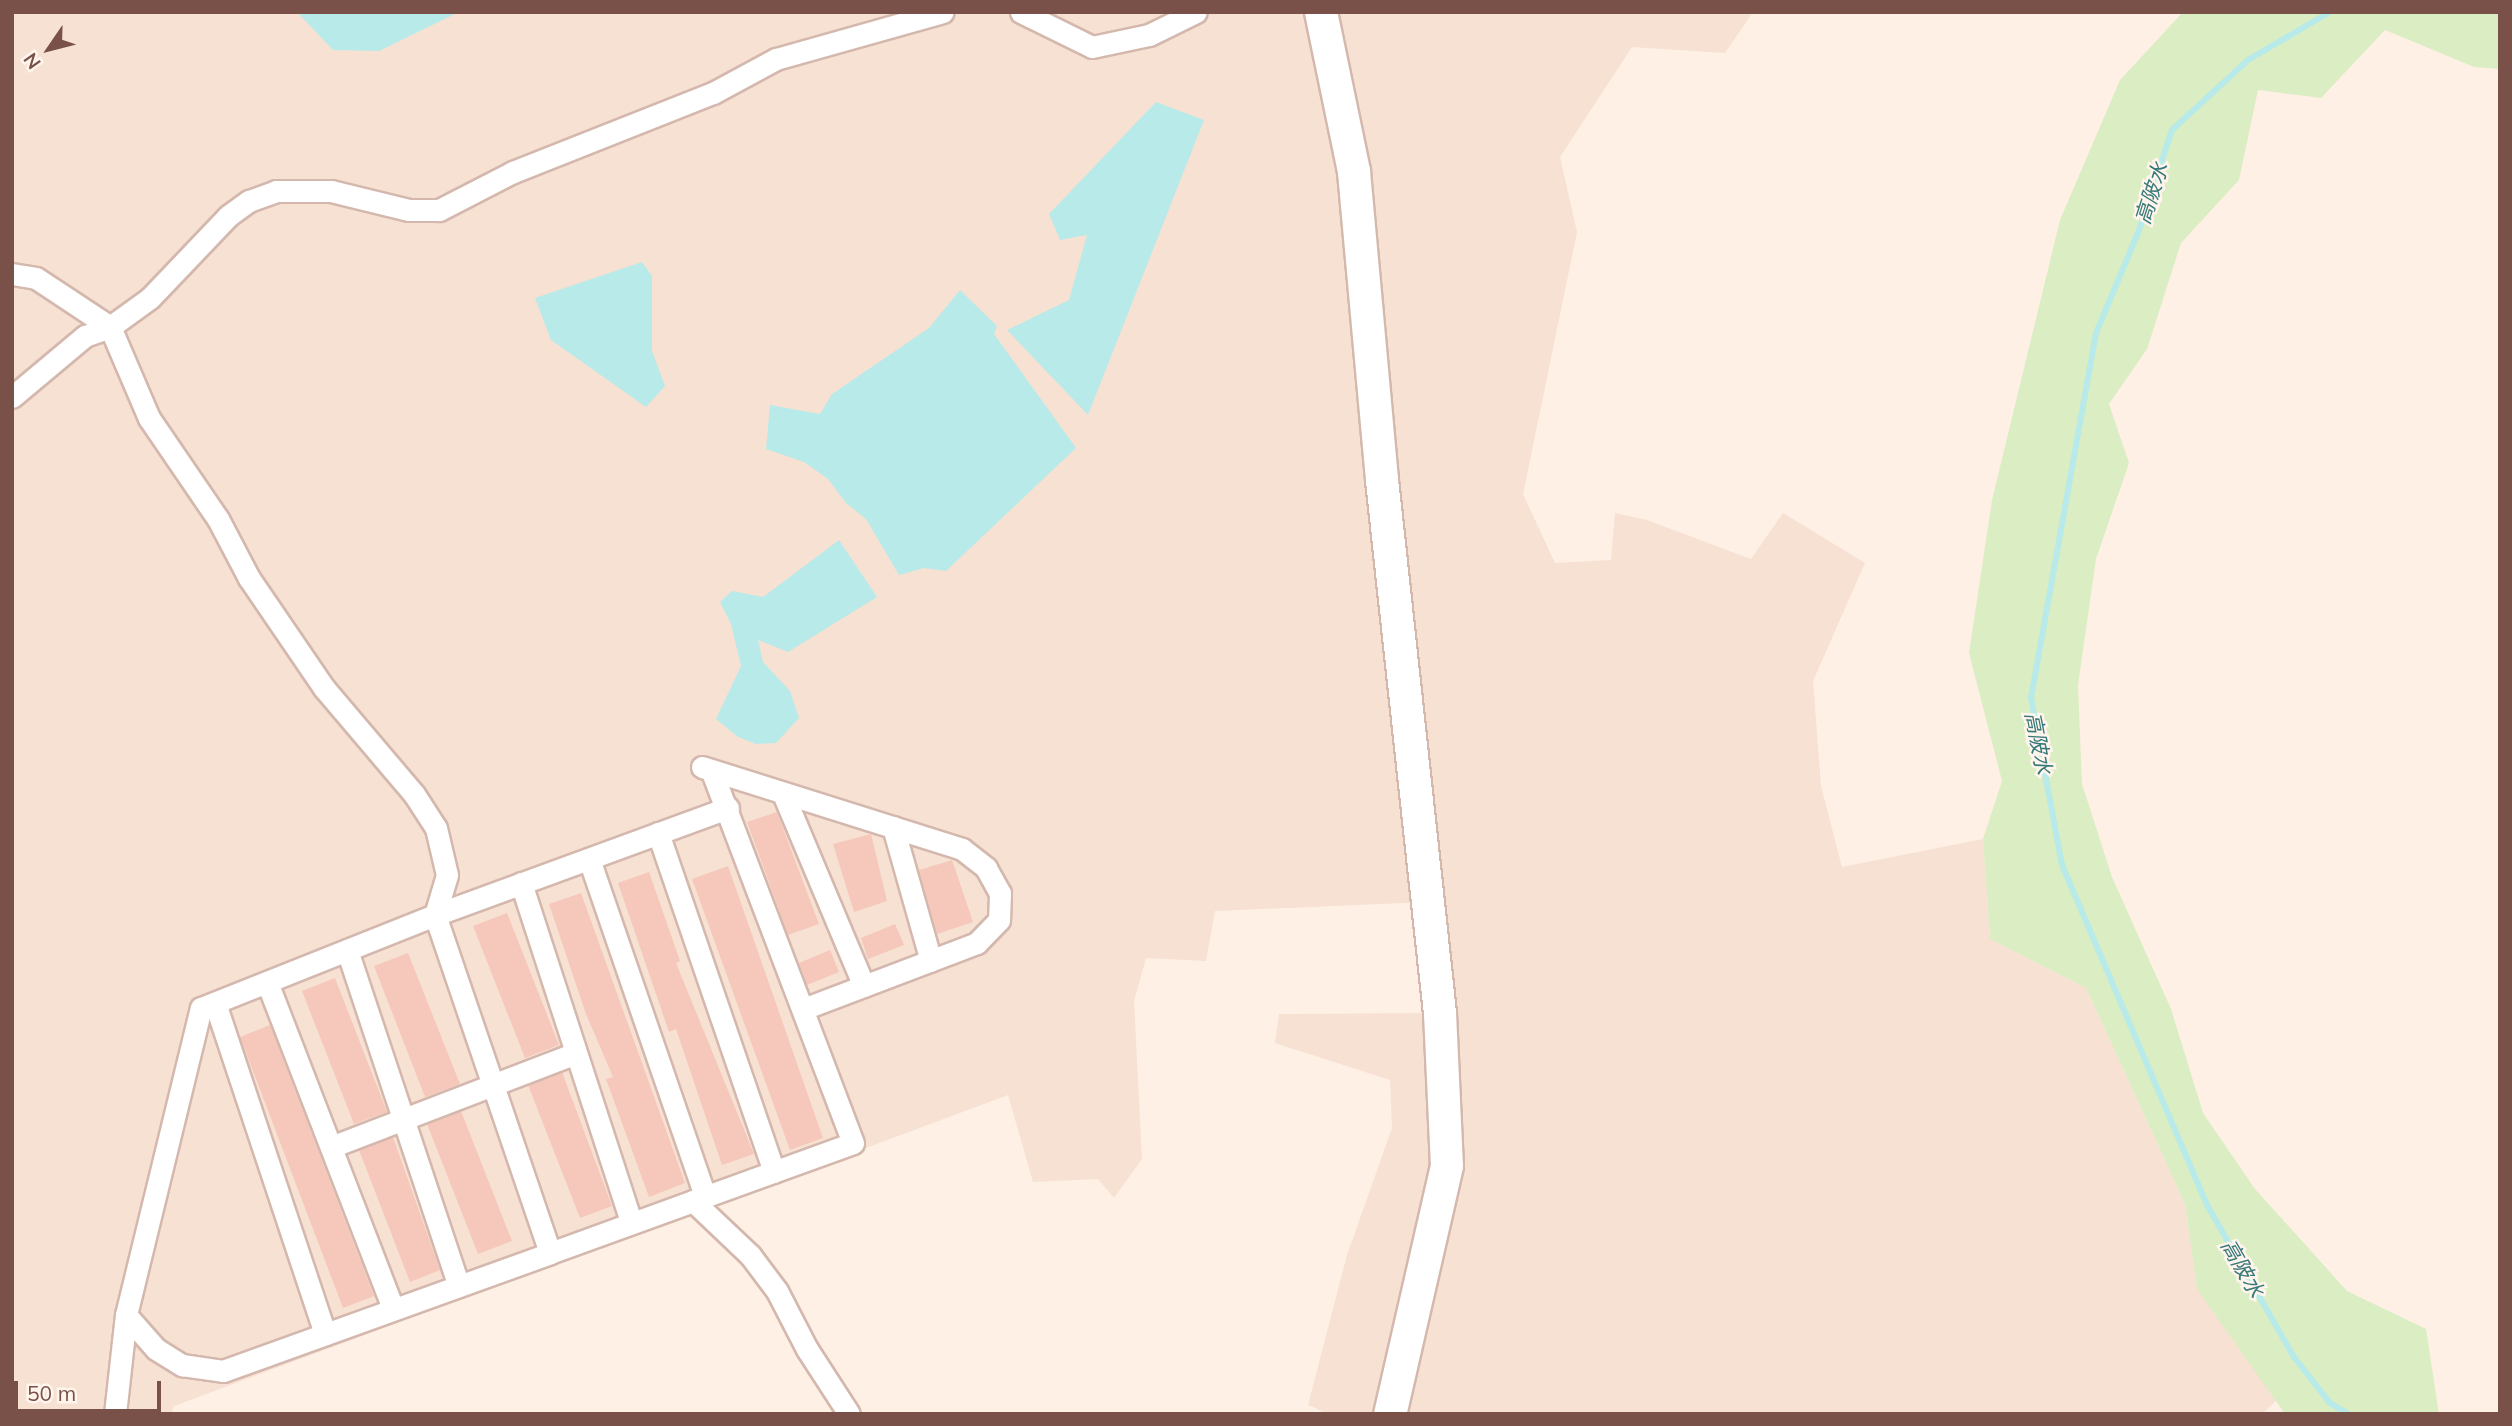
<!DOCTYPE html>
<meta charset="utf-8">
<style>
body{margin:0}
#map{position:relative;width:2512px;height:1426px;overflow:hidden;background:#fef0e5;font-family:Mulish,"Noto Sans SC",sans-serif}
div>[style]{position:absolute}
.residential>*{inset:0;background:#f6e1d3}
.green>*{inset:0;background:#dbedc2}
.water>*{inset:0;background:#b8eae9}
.stream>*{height:6px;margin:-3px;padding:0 3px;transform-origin:3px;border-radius:3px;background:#b8eae9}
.building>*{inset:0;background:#f6c8bb}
.roads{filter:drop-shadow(2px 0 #d4b8ad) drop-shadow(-2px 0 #d4b8ad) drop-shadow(0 2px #d4b8ad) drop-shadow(0 -2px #d4b8ad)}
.street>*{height:21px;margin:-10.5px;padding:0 10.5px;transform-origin:10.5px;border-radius:10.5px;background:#fff}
.secondary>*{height:32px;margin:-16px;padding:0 16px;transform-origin:16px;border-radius:16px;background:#fff}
span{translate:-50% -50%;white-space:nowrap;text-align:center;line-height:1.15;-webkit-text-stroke:5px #fff5ed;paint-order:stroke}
.water-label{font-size:21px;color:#377979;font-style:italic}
.frame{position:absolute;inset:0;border:14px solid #7a5148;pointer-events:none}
.north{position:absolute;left:14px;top:14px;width:70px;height:70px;-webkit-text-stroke:5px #fff5ed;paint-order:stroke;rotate:235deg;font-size:19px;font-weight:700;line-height:28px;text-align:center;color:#7a5148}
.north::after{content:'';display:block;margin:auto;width:24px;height:32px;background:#7a5148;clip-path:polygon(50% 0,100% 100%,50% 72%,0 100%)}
.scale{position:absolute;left:14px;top:1381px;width:147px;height:32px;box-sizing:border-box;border:4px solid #7a5148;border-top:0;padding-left:9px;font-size:21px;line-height:24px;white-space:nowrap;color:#7a5148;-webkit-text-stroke:5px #fff5ed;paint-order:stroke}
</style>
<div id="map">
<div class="residential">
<div style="clip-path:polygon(12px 12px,1753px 12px,1725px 53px,1632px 47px,1560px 157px,1577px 232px,1523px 494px,1555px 563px,1611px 560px,1615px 513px,1647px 520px,1751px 559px,1783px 513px,1865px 563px,1813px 681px,1821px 786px,1842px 867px,1983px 839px,1990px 939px,2086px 988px,2185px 1204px,2197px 1289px,2277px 1400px,2262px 1414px,1329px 1414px,1308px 1405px,1347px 1255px,1392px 1128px,1390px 1080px,1275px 1043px,1279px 1014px,1440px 1013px,1427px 902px,1215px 911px,1206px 961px,1146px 958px,1134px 1001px,1142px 1159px,1114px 1198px,1098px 1179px,1033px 1182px,1008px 1095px,174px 1406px,171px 1414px,12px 1414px)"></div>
</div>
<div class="green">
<div style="clip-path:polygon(2183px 12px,2500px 12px,2500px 69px,2474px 67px,2385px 30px,2321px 98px,2258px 90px,2239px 180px,2181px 243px,2147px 349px,2109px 404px,2129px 463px,2096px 559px,2078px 685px,2082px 784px,2112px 877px,2171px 1009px,2203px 1113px,2255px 1189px,2347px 1291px,2426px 1329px,2439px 1414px,2285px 1414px,2197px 1289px,2185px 1204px,2086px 988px,1990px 939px,1983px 839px,2002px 781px,1969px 653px,1992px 500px,2060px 220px,2120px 80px)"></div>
</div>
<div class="water">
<div style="clip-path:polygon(297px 12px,459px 12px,379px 51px,333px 50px)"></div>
<div style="clip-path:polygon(1156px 102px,1204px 120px,1088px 415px,1007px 330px,1069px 300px,1087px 235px,1060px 240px,1049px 214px)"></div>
<div style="clip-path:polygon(642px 262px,652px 276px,652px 351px,665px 386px,646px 407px,551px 340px,535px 298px)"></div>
<div style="clip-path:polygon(960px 290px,997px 326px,994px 334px,1076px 448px,946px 571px,924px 568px,899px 575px,866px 519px,846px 503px,828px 479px,804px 462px,766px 449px,770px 405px,820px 414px,832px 394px,929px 328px)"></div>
<div style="clip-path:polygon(839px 540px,877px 597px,788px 652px,758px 640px,763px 662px,790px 691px,799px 718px,776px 743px,756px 744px,738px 737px,716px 719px,741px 666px,731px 624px,720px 602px,732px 591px,763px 597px)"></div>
</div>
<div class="stream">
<div style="left:2330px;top:12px;width:95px;rotate:149.7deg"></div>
<div style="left:2248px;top:60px;width:103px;rotate:137.4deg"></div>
<div style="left:2172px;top:130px;width:108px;rotate:108.3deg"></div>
<div style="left:2138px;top:233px;width:108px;rotate:112.8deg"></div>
<div style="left:2096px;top:333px;width:371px;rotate:100.1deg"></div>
<div style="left:2031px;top:698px;width:170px;rotate:79.5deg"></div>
<div style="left:2062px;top:865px;width:367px;rotate:66.9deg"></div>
<div style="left:2206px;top:1203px;width:177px;rotate:60.3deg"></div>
<div style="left:2294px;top:1357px;width:58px;rotate:52deg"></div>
<div style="left:2330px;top:1403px;width:21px;rotate:31deg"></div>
</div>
<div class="building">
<div style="clip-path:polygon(777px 812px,819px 924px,788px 935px,747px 822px)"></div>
<div style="clip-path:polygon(871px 834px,887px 901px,854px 912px,833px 844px)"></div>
<div style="clip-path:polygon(952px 860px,973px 922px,937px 934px,919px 870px)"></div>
<div style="clip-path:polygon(728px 866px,823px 1138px,790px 1150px,692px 879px)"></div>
<div style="clip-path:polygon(649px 872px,680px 961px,676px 963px,754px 1154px,722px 1165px,676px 1029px,669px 1032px,618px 883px)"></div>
<div style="clip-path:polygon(581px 893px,685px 1183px,649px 1197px,606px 1079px,613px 1077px,586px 1014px,549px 904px)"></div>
<div style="clip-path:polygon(507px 913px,559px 1045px,525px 1058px,473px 926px)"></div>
<div style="clip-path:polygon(895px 924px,904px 945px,868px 959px,861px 938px)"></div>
<div style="clip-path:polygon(830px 950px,839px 972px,807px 985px,799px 963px)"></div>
<div style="clip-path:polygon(408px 953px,460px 1084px,425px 1097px,374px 966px)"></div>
<div style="clip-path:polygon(335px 978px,387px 1112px,354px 1124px,302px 991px)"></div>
<div style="clip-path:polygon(270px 1025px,374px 1296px,343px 1308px,240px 1037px)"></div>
<div style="clip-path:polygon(562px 1072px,612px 1206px,580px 1218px,528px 1085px)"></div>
<div style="clip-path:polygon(461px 1111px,512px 1241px,478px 1254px,427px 1124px)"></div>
<div style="clip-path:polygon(393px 1137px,440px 1270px,410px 1282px,359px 1150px)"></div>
</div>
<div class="roads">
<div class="street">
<div style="left:1021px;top:12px;width:79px;rotate:26.2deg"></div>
<div style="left:1092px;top:47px;width:58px;rotate:-11.9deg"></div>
<div style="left:1149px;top:35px;width:52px;rotate:-26.1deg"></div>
<div style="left:12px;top:274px;width:24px;rotate:9deg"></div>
<div style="left:36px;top:278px;width:89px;rotate:33.5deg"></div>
<div style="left:110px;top:327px;width:99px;rotate:66.8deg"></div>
<div style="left:149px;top:418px;width:122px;rotate:55.7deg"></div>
<div style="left:218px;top:519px;width:67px;rotate:62.3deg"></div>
<div style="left:249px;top:578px;width:133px;rotate:55.7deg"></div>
<div style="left:324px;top:688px;width:139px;rotate:49.7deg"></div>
<div style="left:414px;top:794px;width:40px;rotate:57.1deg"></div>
<div style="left:436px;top:828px;width:48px;rotate:76.8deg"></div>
<div style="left:447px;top:875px;width:42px;rotate:106.7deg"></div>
<div style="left:435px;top:915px;width:357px;rotate:71.2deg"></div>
<div style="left:550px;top:1253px;width:152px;rotate:-20deg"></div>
<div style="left:693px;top:1201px;width:79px;rotate:43.5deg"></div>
<div style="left:750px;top:1255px;width:45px;rotate:53.1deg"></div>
<div style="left:777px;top:1291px;width:65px;rotate:62.7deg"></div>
<div style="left:807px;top:1349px;width:77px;rotate:57.1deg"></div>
<div style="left:12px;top:397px;width:95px;rotate:-39.9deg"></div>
<div style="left:85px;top:336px;width:27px;rotate:-20deg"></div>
<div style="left:110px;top:327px;width:49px;rotate:-35.9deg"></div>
<div style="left:150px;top:298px;width:113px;rotate:-46.4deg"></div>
<div style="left:228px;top:216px;width:26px;rotate:-36deg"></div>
<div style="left:249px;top:201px;width:29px;rotate:-20deg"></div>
<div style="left:276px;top:191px;width:55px"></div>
<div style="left:331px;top:191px;width:80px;rotate:13.7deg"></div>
<div style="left:409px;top:210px;width:30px"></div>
<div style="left:439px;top:210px;width:83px;rotate:-27.2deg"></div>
<div style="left:513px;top:172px;width:215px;rotate:-21.6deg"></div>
<div style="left:713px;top:93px;width:72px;rotate:-28.4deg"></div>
<div style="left:776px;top:59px;width:173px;rotate:-15.7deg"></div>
<div style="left:702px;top:767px;width:273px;rotate:17.5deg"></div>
<div style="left:962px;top:849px;width:31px;rotate:38deg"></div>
<div style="left:986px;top:868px;width:29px;rotate:61deg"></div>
<div style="left:1000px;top:893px;width:27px;rotate:92deg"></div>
<div style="left:999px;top:920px;width:32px;rotate:134deg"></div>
<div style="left:977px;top:943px;width:186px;rotate:159.2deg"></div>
<div style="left:784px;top:796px;width:206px;rotate:67.2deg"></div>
<div style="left:893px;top:827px;width:139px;rotate:74.2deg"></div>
<div style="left:658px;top:833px;width:358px;rotate:71.1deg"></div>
<div style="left:589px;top:859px;width:356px;rotate:71deg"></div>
<div style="left:521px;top:883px;width:356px;rotate:72deg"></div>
<div style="left:347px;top:950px;width:354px;rotate:71.6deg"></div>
<div style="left:267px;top:982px;width:350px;rotate:68.9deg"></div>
<div style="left:215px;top:1003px;width:349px;rotate:71.6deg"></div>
<div style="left:331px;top:1147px;width:262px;rotate:-21deg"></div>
<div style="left:693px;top:1201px;width:170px;rotate:-19.9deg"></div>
<div style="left:853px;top:1143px;width:398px;rotate:-110.8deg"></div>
<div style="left:126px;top:1315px;width:45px;rotate:48.6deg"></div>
<div style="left:156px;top:1349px;width:31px;rotate:32deg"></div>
<div style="left:182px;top:1365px;width:41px;rotate:8.3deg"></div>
<div style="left:223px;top:1371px;width:348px;rotate:-19.8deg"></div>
<div style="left:115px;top:1414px;width:100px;rotate:-83.7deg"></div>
<div style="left:126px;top:1315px;width:316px;rotate:-76.3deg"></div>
<div style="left:201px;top:1008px;width:252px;rotate:-21.7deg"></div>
<div style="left:435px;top:915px;width:312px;rotate:-20.1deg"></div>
</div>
<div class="secondary">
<div style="left:1321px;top:12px;width:163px;rotate:78.3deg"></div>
<div style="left:1354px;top:172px;width:309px;rotate:84.8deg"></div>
<div style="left:1382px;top:480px;width:536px;rotate:83.79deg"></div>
<div style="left:1440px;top:1013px;width:153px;rotate:87.4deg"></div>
<div style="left:1447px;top:1166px;width:254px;rotate:102.9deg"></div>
</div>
</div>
<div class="water-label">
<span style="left:2151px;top:193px;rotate:-72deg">高陂水</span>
<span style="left:2039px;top:743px;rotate:79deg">高陂水</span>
<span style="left:2243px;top:1268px;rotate:60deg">高陂水</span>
</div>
<div class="frame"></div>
<div class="north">N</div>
<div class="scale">50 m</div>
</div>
